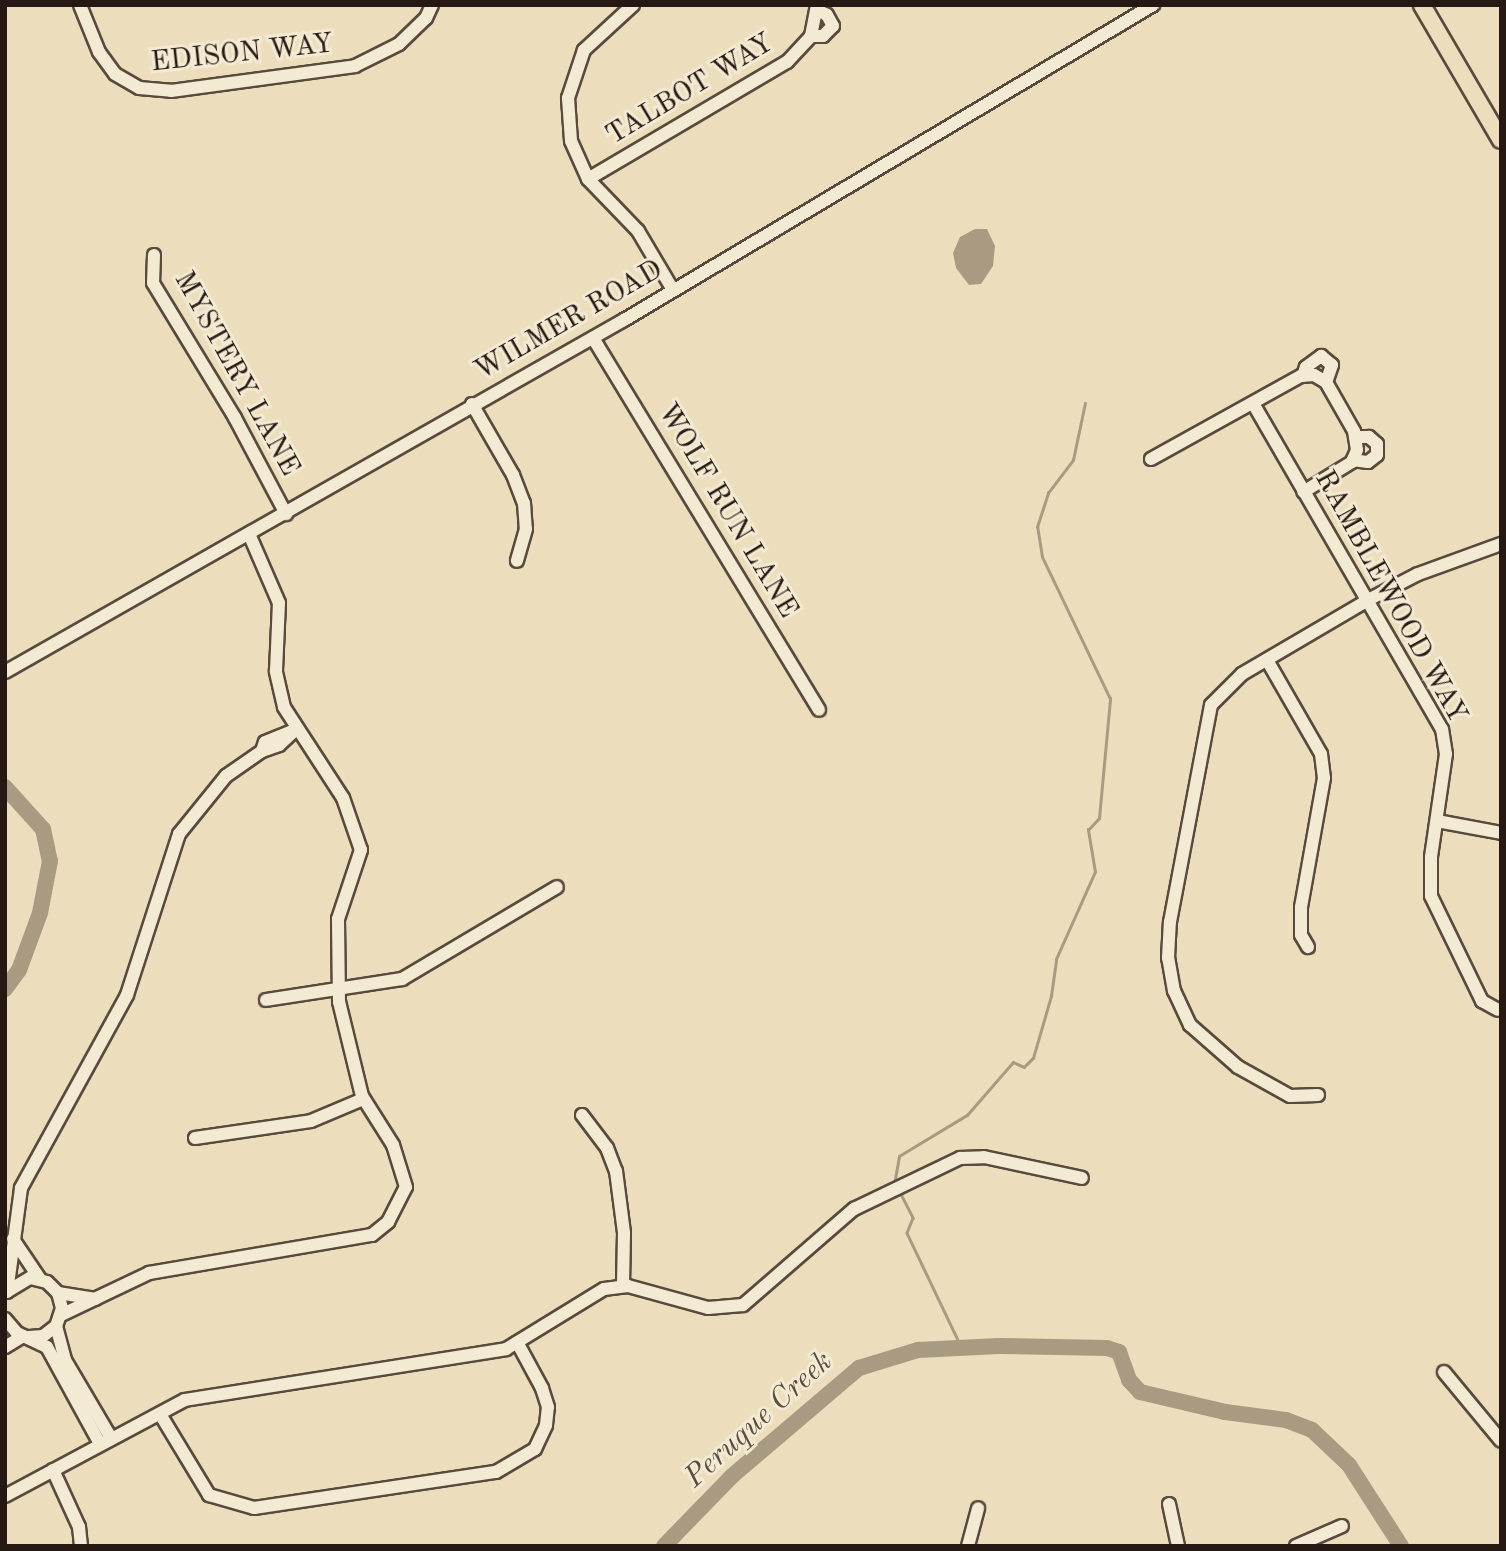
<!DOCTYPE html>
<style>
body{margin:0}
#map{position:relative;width:1506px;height:1551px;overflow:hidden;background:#ecdebc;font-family:"Old Standard TT",serif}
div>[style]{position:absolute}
.water>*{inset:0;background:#a99b82}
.stream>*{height:2.5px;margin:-1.25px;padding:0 1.25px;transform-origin:1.25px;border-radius:1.25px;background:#a99b82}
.river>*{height:16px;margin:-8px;padding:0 8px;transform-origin:8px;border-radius:8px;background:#a99b82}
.roads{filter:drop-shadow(2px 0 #584a3c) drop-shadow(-2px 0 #584a3c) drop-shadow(0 2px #584a3c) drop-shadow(0 -2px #584a3c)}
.minor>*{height:12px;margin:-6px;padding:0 6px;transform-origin:6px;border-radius:6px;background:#f3ead3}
.major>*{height:16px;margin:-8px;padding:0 8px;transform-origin:8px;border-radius:8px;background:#ecdebc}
span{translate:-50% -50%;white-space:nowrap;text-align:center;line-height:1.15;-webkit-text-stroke:6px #f3ead3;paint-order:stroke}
.street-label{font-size:28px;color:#261812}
.water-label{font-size:30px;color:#5a4c3f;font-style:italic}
.frame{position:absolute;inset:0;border:7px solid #261812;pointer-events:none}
</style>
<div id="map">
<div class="water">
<div style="clip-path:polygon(975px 229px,987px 229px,995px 246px,993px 266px,981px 284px,969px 285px,956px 268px,953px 253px,960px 237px)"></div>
</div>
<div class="stream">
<div style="left:895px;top:1179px;width:23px;rotate:-80deg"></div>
<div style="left:899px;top:1156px;width:79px;rotate:-31.1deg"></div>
<div style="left:967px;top:1115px;width:70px;rotate:-49deg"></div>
<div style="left:1013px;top:1062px;width:12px;rotate:24deg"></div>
<div style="left:1024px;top:1067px;width:13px;rotate:-45deg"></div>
<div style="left:1033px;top:1058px;width:65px;rotate:-73.8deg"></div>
<div style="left:1051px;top:996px;width:37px;rotate:-82deg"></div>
<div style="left:1056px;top:959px;width:95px;rotate:-65.9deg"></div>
<div style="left:1095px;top:872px;width:43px;rotate:-99.5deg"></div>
<div style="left:1088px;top:830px;width:16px;rotate:-47deg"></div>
<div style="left:1099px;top:818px;width:120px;rotate:-84.7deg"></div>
<div style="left:1110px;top:699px;width:157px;rotate:-115.6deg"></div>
<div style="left:1042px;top:557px;width:30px;rotate:-99deg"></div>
<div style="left:1037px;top:527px;width:36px;rotate:-72deg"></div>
<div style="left:1048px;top:493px;width:41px;rotate:-52.9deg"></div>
<div style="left:1073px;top:460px;width:58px;rotate:-78.1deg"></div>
<div style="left:900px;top:1192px;width:29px;rotate:63deg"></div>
<div style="left:913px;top:1218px;width:16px;rotate:112deg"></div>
<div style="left:907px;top:1233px;width:125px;rotate:64.5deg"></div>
</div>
<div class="river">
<div style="left:5px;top:787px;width:57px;rotate:47.9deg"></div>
<div style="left:43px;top:829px;width:33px;rotate:78deg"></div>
<div style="left:50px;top:861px;width:53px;rotate:100.9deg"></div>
<div style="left:40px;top:913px;width:61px;rotate:110.2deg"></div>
<div style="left:19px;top:970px;width:24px;rotate:126deg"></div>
<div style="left:664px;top:1546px;width:98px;rotate:-45.8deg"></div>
<div style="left:732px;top:1476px;width:167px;rotate:-40.4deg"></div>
<div style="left:859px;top:1368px;width:62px;rotate:-17deg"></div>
<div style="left:918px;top:1350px;width:81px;rotate:-2.8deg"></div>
<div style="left:999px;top:1346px;width:108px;rotate:1.1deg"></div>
<div style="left:1107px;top:1348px;width:13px;rotate:18deg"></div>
<div style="left:1119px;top:1352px;width:30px;rotate:70deg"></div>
<div style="left:1129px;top:1380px;width:16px;rotate:47deg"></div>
<div style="left:1140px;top:1392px;width:87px;rotate:13.2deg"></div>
<div style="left:1225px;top:1412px;width:62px;rotate:7.5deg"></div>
<div style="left:1286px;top:1420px;width:28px;rotate:21deg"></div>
<div style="left:1312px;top:1430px;width:51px;rotate:43.4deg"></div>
<div style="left:1349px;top:1465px;width:96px;rotate:57.3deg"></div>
</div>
<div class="roads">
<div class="minor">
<div style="left:80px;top:5px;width:51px;rotate:68deg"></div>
<div style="left:99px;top:52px;width:27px;rotate:54deg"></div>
<div style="left:115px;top:74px;width:28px;rotate:30deg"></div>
<div style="left:139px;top:88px;width:32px;rotate:5deg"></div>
<div style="left:171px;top:91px;width:186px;rotate:-7.7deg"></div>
<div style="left:355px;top:66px;width:49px;rotate:-26.6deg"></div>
<div style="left:399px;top:44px;width:37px;rotate:-44deg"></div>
<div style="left:426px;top:18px;width:14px;rotate:-65deg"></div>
<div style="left:633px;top:5px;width:67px;rotate:137.4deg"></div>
<div style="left:584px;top:50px;width:51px;rotate:108.4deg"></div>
<div style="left:568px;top:98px;width:43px;rotate:86deg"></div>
<div style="left:571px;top:141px;width:42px;rotate:65.9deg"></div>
<div style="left:588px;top:179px;width:72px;rotate:46.1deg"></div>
<div style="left:638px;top:231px;width:69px;rotate:59.3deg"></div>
<div style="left:811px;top:36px;width:12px"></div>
<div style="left:823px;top:36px;width:14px;rotate:-45deg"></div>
<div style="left:833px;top:26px;width:13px;rotate:-119deg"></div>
<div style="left:827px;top:15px;width:9px;rotate:-153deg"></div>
<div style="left:588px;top:179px;width:231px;rotate:-30.5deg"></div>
<div style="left:787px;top:62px;width:35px;rotate:-47deg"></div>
<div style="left:811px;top:36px;width:32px;rotate:-79deg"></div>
<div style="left:154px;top:255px;width:28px;rotate:92deg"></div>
<div style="left:153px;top:283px;width:158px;rotate:58.7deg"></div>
<div style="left:235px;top:418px;width:109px;rotate:62deg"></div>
<div style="left:593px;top:338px;width:435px;rotate:58.7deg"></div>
<div style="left:1303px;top:376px;width:9px;rotate:-72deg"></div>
<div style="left:1306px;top:367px;width:19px;rotate:-36deg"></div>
<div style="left:1321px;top:356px;width:14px;rotate:39deg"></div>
<div style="left:1332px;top:365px;width:18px;rotate:109deg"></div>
<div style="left:472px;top:404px;width:82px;rotate:60deg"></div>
<div style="left:513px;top:475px;width:30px;rotate:69deg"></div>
<div style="left:524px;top:503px;width:26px;rotate:86deg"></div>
<div style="left:526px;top:529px;width:33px;rotate:106deg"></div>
<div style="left:1254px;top:405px;width:375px;rotate:59.9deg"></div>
<div style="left:1442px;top:729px;width:25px;rotate:81deg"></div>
<div style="left:1446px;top:754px;width:104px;rotate:98.3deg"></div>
<div style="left:1431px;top:857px;width:39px;rotate:90deg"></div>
<div style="left:1431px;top:896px;width:117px;rotate:64.1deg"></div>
<div style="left:1482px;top:1001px;width:18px;rotate:29deg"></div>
<div style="left:1151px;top:459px;width:171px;rotate:-29deg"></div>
<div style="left:1301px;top:376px;width:13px;rotate:-4deg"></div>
<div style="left:1314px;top:375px;width:14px;rotate:30deg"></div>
<div style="left:1326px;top:382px;width:56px;rotate:60.3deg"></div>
<div style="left:1354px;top:431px;width:19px;rotate:81deg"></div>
<div style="left:1357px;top:450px;width:13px;rotate:113deg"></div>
<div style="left:1352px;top:462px;width:57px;rotate:148.5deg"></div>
<div style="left:1353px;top:460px;width:15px;rotate:8deg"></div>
<div style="left:1368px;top:462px;width:11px;rotate:-38deg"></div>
<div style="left:1377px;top:455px;width:11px;rotate:-90deg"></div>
<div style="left:1377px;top:444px;width:11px;rotate:-139deg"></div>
<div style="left:1369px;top:437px;width:14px;rotate:180deg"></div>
<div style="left:1267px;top:660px;width:108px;rotate:60.1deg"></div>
<div style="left:1321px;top:754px;width:24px;rotate:83deg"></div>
<div style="left:1324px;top:778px;width:131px;rotate:100.1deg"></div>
<div style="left:1301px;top:907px;width:28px;rotate:90deg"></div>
<div style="left:1301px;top:935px;width:14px;rotate:60deg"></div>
<div style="left:5px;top:672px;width:712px;rotate:-29.63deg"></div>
<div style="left:624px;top:320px;width:616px;rotate:-30.77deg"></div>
<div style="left:262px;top:751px;width:9px;rotate:-72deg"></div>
<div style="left:265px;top:742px;width:32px;rotate:-22deg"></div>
<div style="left:1437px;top:821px;width:65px;rotate:10.6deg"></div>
<div style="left:266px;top:1000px;width:138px;rotate:-8.8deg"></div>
<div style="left:402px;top:979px;width:180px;rotate:-30.7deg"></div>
<div style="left:1318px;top:1095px;width:28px;rotate:178deg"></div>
<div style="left:1290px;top:1096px;width:60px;rotate:-150.9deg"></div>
<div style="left:1238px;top:1067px;width:64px;rotate:-138.8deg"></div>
<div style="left:1190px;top:1025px;width:38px;rotate:-115deg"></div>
<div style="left:1174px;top:991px;width:34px;rotate:-100deg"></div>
<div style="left:1168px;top:958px;width:36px;rotate:-87deg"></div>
<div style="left:1170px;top:922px;width:221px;rotate:-79.3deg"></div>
<div style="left:1211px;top:705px;width:44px;rotate:-45deg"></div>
<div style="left:1242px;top:674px;width:146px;rotate:-30.4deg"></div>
<div style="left:1368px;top:600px;width:56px;rotate:-27.5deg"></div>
<div style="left:1418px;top:574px;width:88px;rotate:-19.9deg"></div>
<div style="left:582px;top:1115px;width:41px;rotate:52.9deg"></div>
<div style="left:607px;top:1148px;width:25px;rotate:69deg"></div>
<div style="left:616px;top:1171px;width:63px;rotate:82.6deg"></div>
<div style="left:624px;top:1233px;width:53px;rotate:91.1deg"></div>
<div style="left:195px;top:1138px;width:117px;rotate:-8.3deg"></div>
<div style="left:311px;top:1121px;width:56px;rotate:-22.9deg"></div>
<div style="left:13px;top:1239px;width:48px;rotate:56deg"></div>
<div style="left:8px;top:1291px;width:26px;rotate:-31deg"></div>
<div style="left:30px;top:1278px;width:17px;rotate:13deg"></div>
<div style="left:47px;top:1282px;width:16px;rotate:45deg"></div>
<div style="left:58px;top:1293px;width:16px;rotate:75deg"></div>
<div style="left:62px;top:1308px;width:19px;rotate:108deg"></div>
<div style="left:56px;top:1326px;width:16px;rotate:142deg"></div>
<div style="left:43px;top:1336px;width:14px;rotate:176deg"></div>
<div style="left:7px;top:1292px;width:105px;rotate:-82.3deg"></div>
<div style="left:21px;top:1188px;width:220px;rotate:-61.2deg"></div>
<div style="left:127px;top:995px;width:169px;rotate:-72.1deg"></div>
<div style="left:179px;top:834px;width:75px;rotate:-51deg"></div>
<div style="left:226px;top:776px;width:44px;rotate:-34.8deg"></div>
<div style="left:262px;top:751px;width:18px;rotate:-19deg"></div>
<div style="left:279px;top:745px;width:22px;rotate:-43deg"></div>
<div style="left:58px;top:1293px;width:38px;rotate:9deg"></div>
<div style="left:61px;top:1315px;width:98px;rotate:-25.5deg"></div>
<div style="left:149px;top:1273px;width:226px;rotate:-9.7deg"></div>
<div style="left:372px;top:1235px;width:21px;rotate:-39deg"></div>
<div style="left:388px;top:1222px;width:39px;rotate:-63deg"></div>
<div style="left:406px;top:1187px;width:44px;rotate:-107.2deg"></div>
<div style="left:393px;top:1145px;width:58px;rotate:-122.3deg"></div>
<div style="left:362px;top:1096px;width:97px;rotate:-103.7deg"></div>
<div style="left:339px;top:1002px;width:83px;rotate:-90.7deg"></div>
<div style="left:338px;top:919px;width:73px;rotate:-71.6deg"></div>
<div style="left:361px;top:850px;width:55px;rotate:-109.1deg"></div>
<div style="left:343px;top:798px;width:108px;rotate:-123deg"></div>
<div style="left:284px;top:707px;width:37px;rotate:-103deg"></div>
<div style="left:276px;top:671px;width:68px;rotate:-87.5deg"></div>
<div style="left:279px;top:603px;width:75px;rotate:-113.5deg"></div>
<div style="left:5px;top:1319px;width:18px;rotate:49deg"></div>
<div style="left:17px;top:1333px;width:33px;rotate:25deg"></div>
<div style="left:47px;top:1347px;width:111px;rotate:61.3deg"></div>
<div style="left:56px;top:1326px;width:35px;rotate:75deg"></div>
<div style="left:65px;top:1360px;width:91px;rotate:59.5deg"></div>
<div style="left:5px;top:1347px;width:21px;rotate:-31deg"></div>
<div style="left:1444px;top:1372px;width:89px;rotate:50.4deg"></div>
<div style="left:160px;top:1414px;width:95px;rotate:58.8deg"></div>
<div style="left:209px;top:1495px;width:47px;rotate:16.1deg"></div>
<div style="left:254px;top:1508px;width:245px;rotate:-8.5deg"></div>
<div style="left:496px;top:1472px;width:45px;rotate:-30.5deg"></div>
<div style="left:535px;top:1449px;width:26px;rotate:-65deg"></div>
<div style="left:546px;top:1425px;width:18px;rotate:-84deg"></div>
<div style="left:548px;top:1407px;width:20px;rotate:-108deg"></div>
<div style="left:542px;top:1388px;width:52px;rotate:-118.5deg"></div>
<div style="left:53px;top:1470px;width:63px;rotate:65.5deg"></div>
<div style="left:79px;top:1527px;width:19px;rotate:84deg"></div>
<div style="left:5px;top:1496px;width:204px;rotate:-28.1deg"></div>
<div style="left:185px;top:1400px;width:325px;rotate:-9deg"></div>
<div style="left:506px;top:1349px;width:115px;rotate:-31.5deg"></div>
<div style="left:604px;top:1289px;width:24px;rotate:-7deg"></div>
<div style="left:628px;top:1286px;width:83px;rotate:15.4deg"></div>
<div style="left:708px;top:1308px;width:35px;rotate:-5deg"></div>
<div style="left:743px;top:1305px;width:147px;rotate:-40.9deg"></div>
<div style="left:854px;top:1209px;width:118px;rotate:-25.7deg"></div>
<div style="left:960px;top:1158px;width:24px;rotate:-2deg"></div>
<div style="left:984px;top:1157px;width:100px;rotate:12.1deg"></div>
<div style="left:1169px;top:1504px;width:43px;rotate:77.9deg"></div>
<div style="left:968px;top:1546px;width:39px;rotate:-75deg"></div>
<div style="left:1296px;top:1546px;width:50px;rotate:-23.5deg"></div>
</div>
<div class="major">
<div style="left:1422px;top:5px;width:156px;rotate:59.7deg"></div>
</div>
</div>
<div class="street-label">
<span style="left:242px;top:54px;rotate:-6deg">EDISON WAY</span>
<span style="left:690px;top:90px;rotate:-31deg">TALBOT WAY</span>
<span style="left:569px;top:321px;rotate:-30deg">WILMER ROAD</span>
<span style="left:236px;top:374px;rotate:61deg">MYSTERY LANE</span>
<span style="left:727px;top:511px;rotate:59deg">WOLF RUN LANE</span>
<span style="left:1390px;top:597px;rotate:61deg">RAMBLEWOOD WAY</span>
</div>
<div class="water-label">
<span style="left:759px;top:1420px;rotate:-42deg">Peruque Creek</span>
</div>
<div class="frame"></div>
</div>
